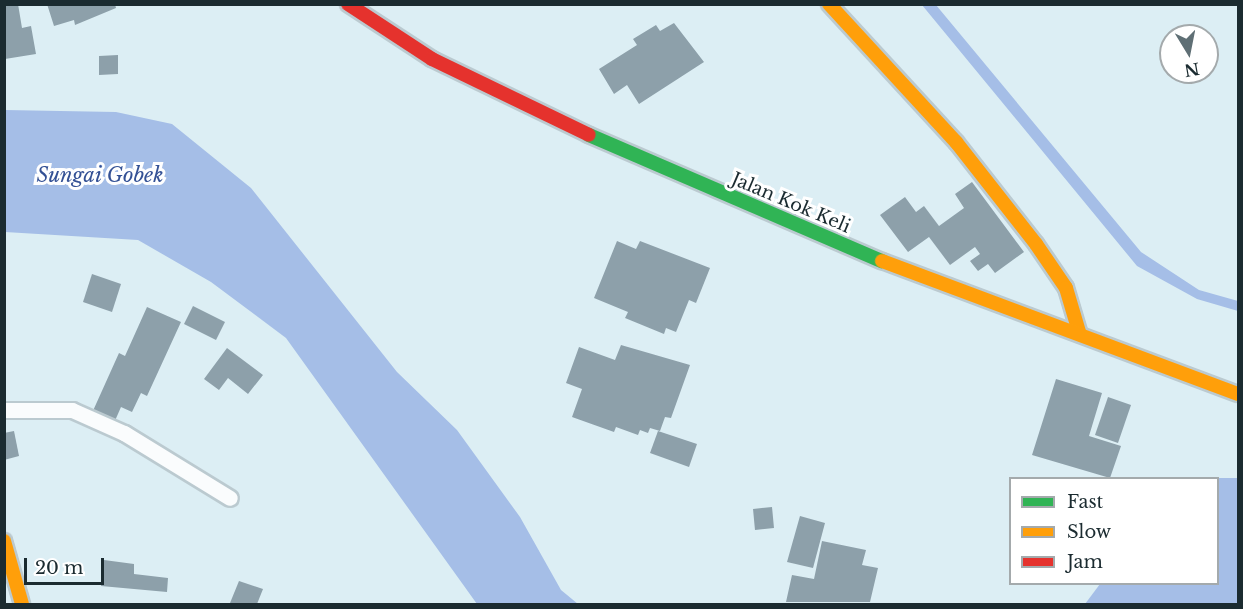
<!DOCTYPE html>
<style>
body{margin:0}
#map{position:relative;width:1243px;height:609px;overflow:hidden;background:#dceef4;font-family:"Libre Baskerville",serif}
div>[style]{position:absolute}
.water>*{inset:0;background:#a5bee7}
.building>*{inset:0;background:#8da0aa}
.roads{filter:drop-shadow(2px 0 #bbcad0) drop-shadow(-2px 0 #bbcad0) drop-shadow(0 2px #bbcad0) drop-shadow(0 -2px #bbcad0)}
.lane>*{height:15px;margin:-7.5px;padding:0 7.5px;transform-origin:7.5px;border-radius:7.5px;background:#fafcfd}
.fast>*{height:14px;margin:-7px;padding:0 7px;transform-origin:7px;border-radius:7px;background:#30b455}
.slow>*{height:14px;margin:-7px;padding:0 7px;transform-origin:7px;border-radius:7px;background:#ff9f0a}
.jam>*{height:14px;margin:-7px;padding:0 7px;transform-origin:7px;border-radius:7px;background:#e5322d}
span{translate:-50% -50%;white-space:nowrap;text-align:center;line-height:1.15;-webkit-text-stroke:6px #fff;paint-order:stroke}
.street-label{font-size:18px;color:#1b2b30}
.water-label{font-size:20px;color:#345195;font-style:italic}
.frame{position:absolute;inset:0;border:6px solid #1b2b30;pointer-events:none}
.legend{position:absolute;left:1009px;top:477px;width:210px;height:108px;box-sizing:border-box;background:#fff;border:2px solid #a4aaac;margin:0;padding:8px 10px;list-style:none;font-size:18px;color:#1b2b30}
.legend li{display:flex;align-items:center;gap:12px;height:30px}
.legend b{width:30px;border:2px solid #a4aaac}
.north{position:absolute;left:1159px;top:24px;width:60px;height:60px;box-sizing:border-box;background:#fff;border:2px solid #a4aaac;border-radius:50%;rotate:170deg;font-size:16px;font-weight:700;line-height:24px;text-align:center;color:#1b2b30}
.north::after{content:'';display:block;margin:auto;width:21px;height:27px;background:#5f6f75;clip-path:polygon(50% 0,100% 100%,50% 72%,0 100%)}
.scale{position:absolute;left:24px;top:558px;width:80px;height:27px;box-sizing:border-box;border:3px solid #1b2b30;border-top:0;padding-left:8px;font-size:18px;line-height:21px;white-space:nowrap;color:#1b2b30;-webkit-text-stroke:4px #fff;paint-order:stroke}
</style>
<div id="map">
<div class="water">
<div style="clip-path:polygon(922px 5px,936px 5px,1141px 252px,1199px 290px,1238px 301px,1238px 311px,1197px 299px,1137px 266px)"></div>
<div style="clip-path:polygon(5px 110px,116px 112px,172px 124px,251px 188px,397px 372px,457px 430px,520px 517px,561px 590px,578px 604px,477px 604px,286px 338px,211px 282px,138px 240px,5px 232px)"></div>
<div style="clip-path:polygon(1204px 478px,1238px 478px,1238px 604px,1085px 604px,1100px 584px,1218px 584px,1218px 478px)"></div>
</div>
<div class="building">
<div style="clip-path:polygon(4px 4px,18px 4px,22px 28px,31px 26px,36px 54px,5px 59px)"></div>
<div style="clip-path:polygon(47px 4px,115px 4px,116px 8px,75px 25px,74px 20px,54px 26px)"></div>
<div style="clip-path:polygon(674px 23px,704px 62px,639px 104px,627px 85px,614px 94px,599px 69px,637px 45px,633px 39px,656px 25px,660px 31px)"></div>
<div style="clip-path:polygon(118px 55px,118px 74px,99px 75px,99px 56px)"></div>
<div style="clip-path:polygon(972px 182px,1024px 252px,995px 273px,988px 264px,978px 271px,970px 261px,980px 254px,975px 247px,950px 265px,929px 237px,908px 252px,880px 215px,905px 197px,916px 212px,924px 206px,939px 226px,964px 208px,955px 194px)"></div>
<div style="clip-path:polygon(617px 241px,636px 249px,640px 241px,710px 268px,696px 303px,689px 300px,676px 332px,666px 328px,664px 334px,625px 318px,628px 312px,594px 298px)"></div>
<div style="clip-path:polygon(92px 274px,121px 284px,112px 312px,83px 302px)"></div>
<div style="clip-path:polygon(193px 306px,225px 322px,216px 340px,184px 324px)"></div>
<div style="clip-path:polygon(147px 307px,181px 322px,147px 396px,141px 393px,132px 412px,121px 407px,114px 423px,92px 413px,119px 353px,125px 356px)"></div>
<div style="clip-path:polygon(621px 345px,690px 365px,671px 418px,665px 417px,660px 431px,650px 428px,648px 433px,640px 430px,638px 435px,616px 427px,614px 432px,572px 417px,582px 389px,566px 383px,579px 347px,615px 360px)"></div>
<div style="clip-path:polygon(227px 348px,263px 375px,248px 394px,228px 378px,219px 390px,204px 379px)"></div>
<div style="clip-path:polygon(1056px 379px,1102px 393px,1089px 436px,1121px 446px,1110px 478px,1032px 455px)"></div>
<div style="clip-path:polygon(1108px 397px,1131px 405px,1118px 443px,1095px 435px)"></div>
<div style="clip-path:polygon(14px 431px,19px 456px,4px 460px,4px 433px)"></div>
<div style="clip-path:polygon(658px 431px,697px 444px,689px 467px,650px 453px)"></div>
<div style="clip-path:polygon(772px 507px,774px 528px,755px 530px,753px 509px)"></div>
<div style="clip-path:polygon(800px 516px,825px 523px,813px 568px,787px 562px)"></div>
<div style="clip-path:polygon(822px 541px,866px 550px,862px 565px,878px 568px,870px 602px,786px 602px,792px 575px,814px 579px)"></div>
<div style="clip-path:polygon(104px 560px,134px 564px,134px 574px,168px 578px,167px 592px,101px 586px)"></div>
<div style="clip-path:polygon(239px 581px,263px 589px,257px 604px,230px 603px)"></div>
</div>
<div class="roads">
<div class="lane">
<div style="left:4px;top:410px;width:68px"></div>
<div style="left:72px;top:410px;width:57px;rotate:23.9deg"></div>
<div style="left:124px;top:433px;width:124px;rotate:31.5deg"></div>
</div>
<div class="fast">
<div style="left:589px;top:135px;width:319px;rotate:23.3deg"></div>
</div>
<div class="slow">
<div style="left:829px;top:4px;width:188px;rotate:47.4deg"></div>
<div style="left:956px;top:142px;width:130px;rotate:51.9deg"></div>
<div style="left:1036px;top:244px;width:53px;rotate:55.7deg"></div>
<div style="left:1066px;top:288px;width:46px;rotate:73.5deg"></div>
<div style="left:882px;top:261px;width:380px;rotate:20.5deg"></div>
<div style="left:4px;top:541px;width:66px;rotate:74.1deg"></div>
</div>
<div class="jam">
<div style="left:348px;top:4px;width:100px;rotate:33.2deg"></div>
<div style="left:432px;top:59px;width:174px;rotate:25.8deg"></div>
</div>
</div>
<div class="street-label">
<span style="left:791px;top:203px;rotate:23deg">Jalan Kok Keli</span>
</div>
<div class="water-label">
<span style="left:100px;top:175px">Sungai Gobek</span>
</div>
<div class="frame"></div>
<ul class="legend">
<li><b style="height:8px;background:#30b455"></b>Fast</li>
<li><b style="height:8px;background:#ff9f0a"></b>Slow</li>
<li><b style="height:8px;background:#e5322d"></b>Jam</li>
</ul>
<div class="north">N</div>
<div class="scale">20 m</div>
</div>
